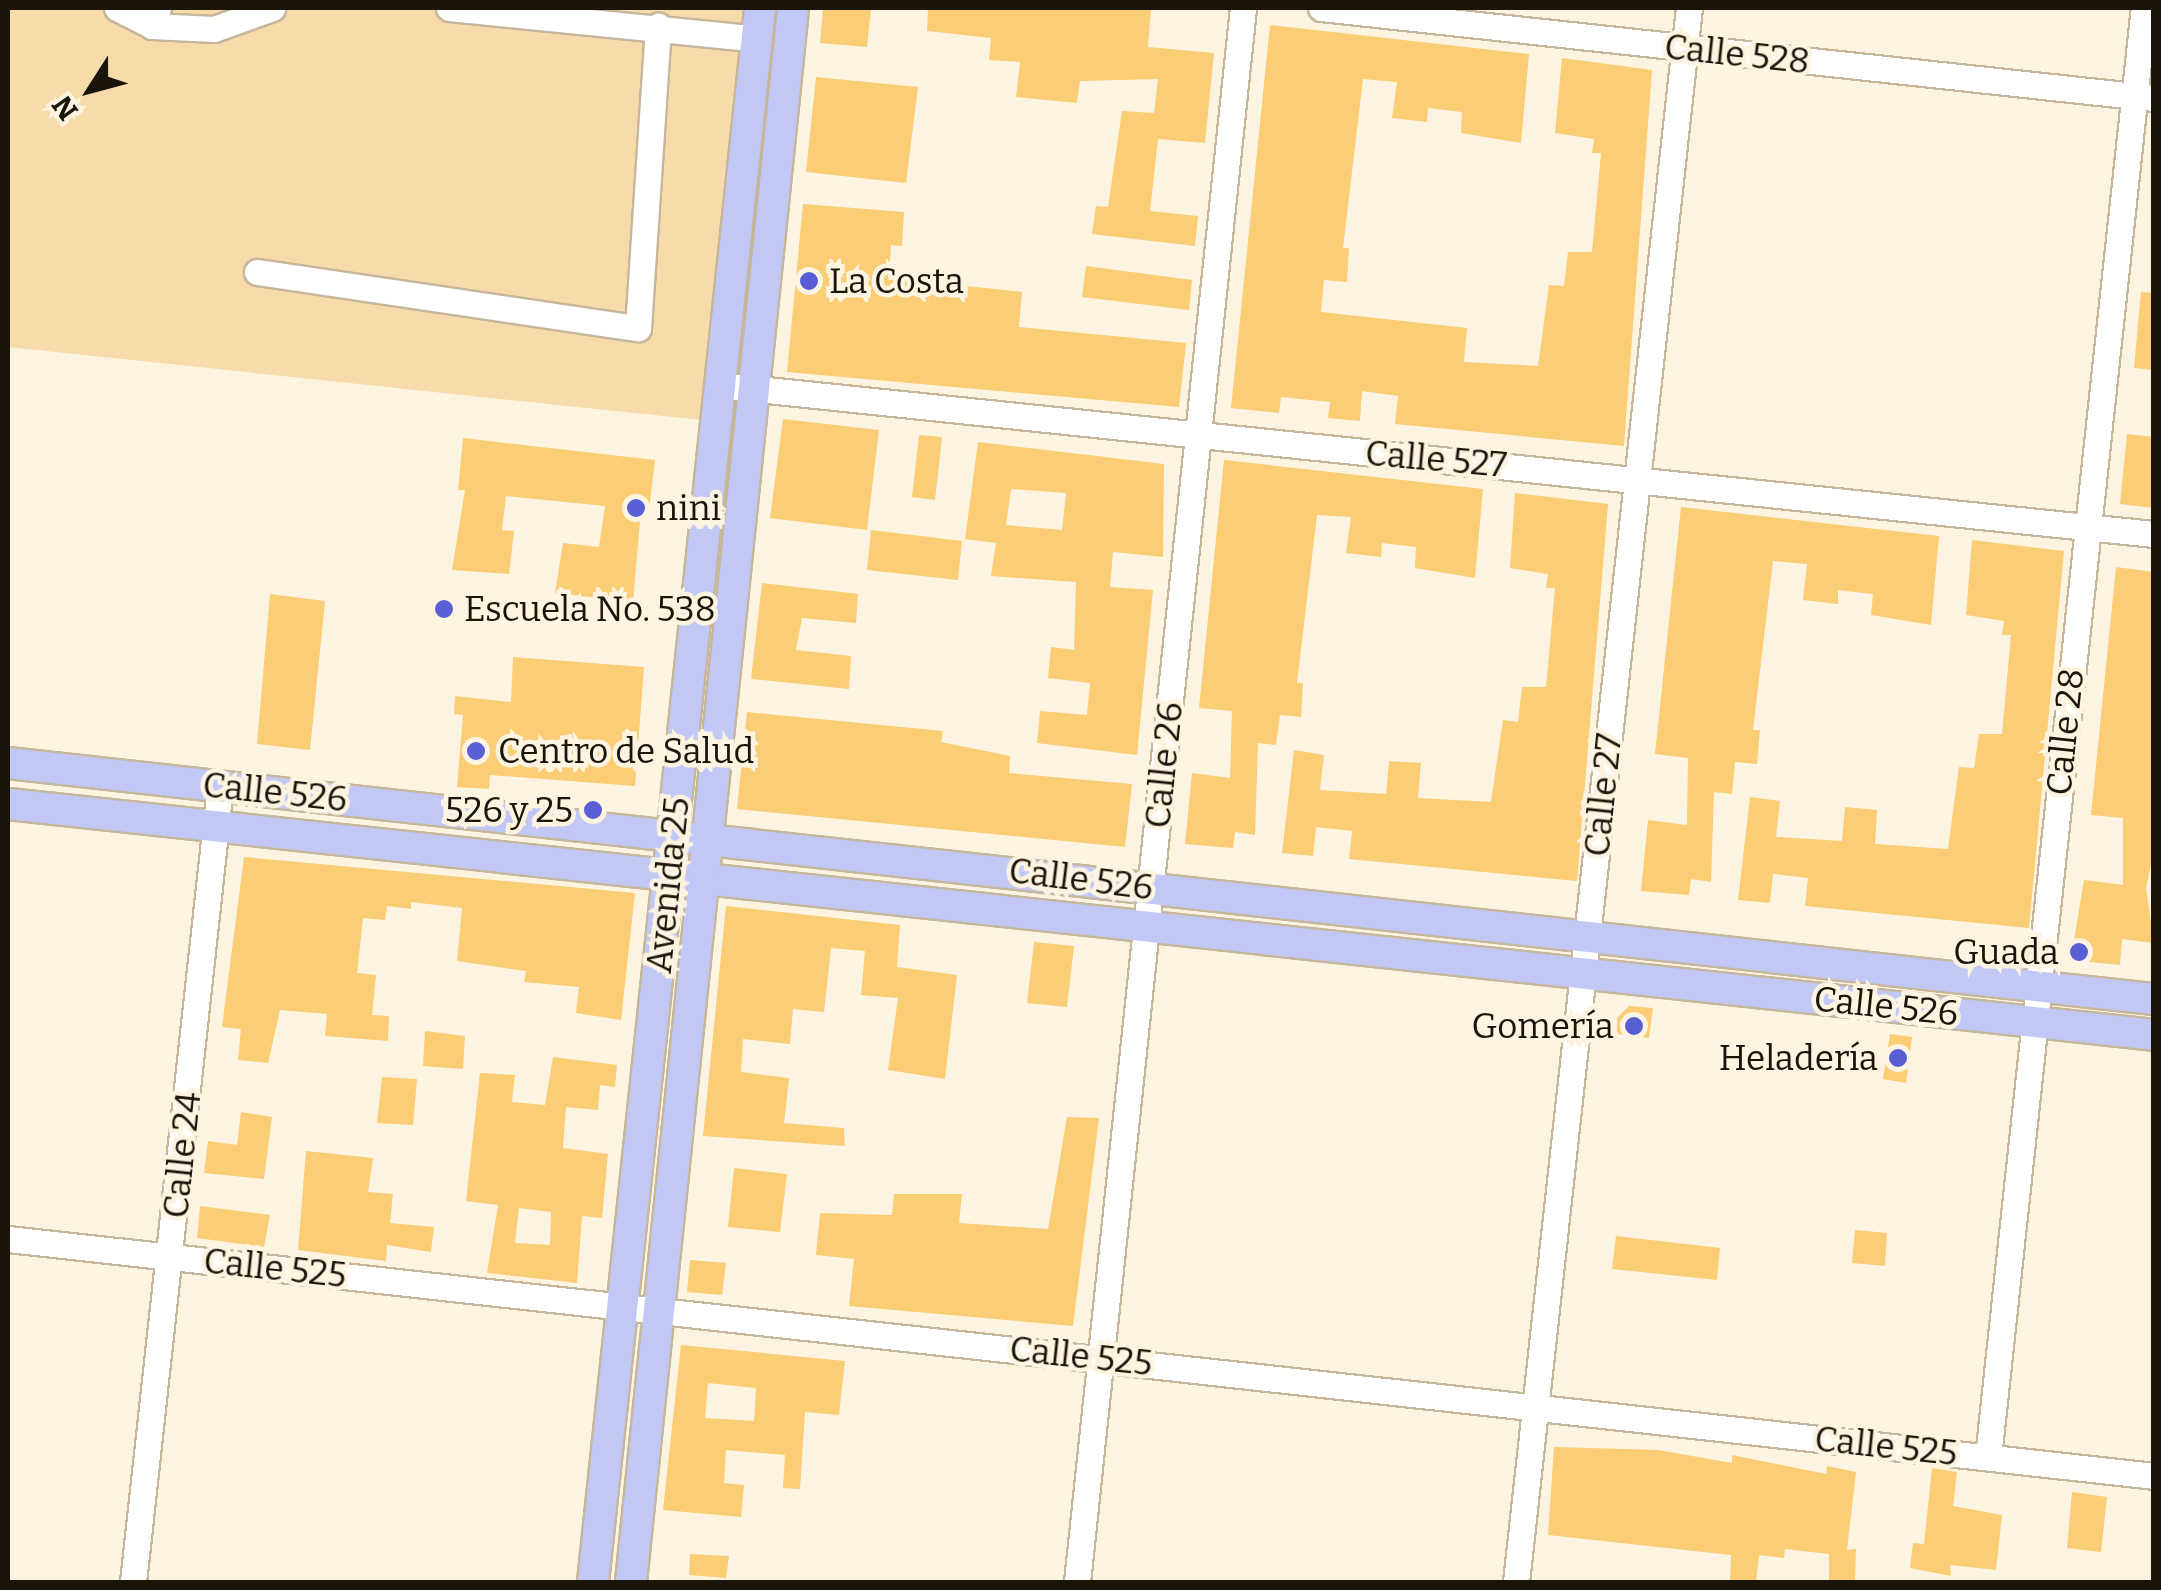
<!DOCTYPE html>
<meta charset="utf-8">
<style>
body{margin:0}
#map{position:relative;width:2161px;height:1590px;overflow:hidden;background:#fdf3e1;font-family:Bitter,serif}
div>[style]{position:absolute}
.green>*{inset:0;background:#f7dbaa}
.building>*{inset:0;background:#fbcd75}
.roads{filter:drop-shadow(2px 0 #c6b69a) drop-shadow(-2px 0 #c6b69a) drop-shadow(0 2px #c6b69a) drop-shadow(0 -2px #c6b69a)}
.minor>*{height:25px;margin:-12.5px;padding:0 12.5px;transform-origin:12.5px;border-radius:12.5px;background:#fff}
.major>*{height:30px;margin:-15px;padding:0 15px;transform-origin:15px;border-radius:15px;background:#c1c8f6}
.dots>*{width:28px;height:28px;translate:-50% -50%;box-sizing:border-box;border:5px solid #fdf3e1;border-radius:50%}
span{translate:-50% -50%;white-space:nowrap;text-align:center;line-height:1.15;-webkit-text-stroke:9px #fdf3e1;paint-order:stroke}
.street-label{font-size:35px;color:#1a1409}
.poi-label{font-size:35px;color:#1a1409}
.left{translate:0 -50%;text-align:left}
.right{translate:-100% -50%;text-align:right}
.frame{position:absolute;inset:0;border:10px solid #1a1409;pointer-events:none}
.north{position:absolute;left:40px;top:40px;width:100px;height:100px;-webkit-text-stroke:8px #fdf3e1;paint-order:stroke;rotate:234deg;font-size:28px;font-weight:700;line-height:40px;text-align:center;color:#1a1409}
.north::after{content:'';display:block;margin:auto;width:35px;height:45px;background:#1a1409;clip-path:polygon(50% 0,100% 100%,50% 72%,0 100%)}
</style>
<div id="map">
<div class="green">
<div style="clip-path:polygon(8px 8px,745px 8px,701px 420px,8px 347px)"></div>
</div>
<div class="building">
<div style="clip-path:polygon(823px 8px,871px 8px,867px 47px,820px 43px)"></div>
<div style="clip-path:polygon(928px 8px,1151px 9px,1148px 47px,1214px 53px,1205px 143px,1158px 139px,1150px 211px,1198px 216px,1195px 246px,1092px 234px,1096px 206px,1108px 207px,1122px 111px,1154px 113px,1158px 79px,1080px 81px,1077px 103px,1016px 97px,1020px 62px,989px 60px,991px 38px,927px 31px)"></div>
<div style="clip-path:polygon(1270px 25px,1529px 54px,1521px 143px,1461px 133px,1462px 112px,1428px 108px,1427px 122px,1392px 118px,1397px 82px,1363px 79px,1343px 248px,1349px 248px,1347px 282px,1324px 280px,1321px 312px,1467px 328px,1464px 362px,1538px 366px,1549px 285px,1564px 286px,1568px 252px,1592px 252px,1601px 153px,1592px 153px,1594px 139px,1555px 133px,1562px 58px,1652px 70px,1624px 446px,1395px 424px,1398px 396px,1362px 391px,1360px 421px,1328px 418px,1330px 402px,1281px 397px,1279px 413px,1231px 408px)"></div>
<div style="clip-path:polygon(816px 77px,918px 87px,906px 183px,806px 172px)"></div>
<div style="clip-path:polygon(803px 204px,904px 212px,902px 246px,891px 245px,889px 278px,1022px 292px,1019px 327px,1186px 343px,1179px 407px,787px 372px)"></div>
<div style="clip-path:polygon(1086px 266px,1192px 280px,1189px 310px,1082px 297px)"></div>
<div style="clip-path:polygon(2141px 292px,2154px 293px,2154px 370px,2134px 368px)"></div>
<div style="clip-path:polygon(783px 419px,879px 430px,867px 530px,770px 518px)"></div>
<div style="clip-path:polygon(2127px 434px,2154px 437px,2154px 508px,2120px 504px)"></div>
<div style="clip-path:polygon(919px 435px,942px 437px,935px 500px,912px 497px)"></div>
<div style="clip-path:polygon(463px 438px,655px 460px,649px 510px,641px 510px,633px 602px,555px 593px,563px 543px,599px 547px,605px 506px,506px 496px,502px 530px,514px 531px,509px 574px,452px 570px,465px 490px,458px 490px)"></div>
<div style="clip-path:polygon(evenodd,978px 442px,1164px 464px,1163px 557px,1113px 552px,1110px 587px,1153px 590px,1137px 755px,1037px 743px,1040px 711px,1087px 715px,1090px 683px,1048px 678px,1051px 647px,1074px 650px,1076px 582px,991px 576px,996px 543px,965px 539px,978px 442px,1011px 489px,1066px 493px,1062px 530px,1006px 525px,1011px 489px)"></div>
<div style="clip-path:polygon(1224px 460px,1483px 489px,1475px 578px,1415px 568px,1416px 547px,1382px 543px,1381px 557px,1346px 553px,1351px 517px,1317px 515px,1297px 683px,1303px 683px,1301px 717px,1280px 715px,1276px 745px,1258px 743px,1255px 835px,1235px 832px,1233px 848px,1185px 844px,1192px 773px,1230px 778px,1232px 711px,1199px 708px)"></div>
<div style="clip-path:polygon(1515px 493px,1608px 504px,1577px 881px,1349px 859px,1352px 831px,1316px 827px,1313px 856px,1282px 853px,1294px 750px,1324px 755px,1320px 790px,1386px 794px,1389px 761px,1421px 763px,1418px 798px,1491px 802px,1503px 720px,1518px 722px,1522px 687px,1546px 687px,1555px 588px,1546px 588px,1548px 574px,1510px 568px)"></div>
<div style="clip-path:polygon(1681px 507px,1939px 536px,1931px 625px,1871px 615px,1873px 594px,1838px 590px,1838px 604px,1803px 600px,1807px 564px,1773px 561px,1753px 730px,1760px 730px,1757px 764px,1735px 762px,1732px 794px,1714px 792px,1711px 882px,1691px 879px,1689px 895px,1641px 891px,1648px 820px,1687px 825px,1688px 758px,1655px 754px)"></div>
<div style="clip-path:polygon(871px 530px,962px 541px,958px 580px,867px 570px)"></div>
<div style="clip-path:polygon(1972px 540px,2064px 551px,2029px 928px,1805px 906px,1808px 878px,1773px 874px,1770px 903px,1738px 900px,1750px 797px,1780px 801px,1776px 837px,1842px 841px,1845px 807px,1877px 810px,1875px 844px,1948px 849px,1959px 767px,1974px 768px,1979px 734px,2002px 734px,2011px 635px,2002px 635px,2004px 621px,1966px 615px)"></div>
<div style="clip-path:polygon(2116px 567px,2154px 572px,2154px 851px,2146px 888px,2154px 943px,2122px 939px,2120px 965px,2080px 961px,2072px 952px,2084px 880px,2123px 885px,2123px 818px,2091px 815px)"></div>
<div style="clip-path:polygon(762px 583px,858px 594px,856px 623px,802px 618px,796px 650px,851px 656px,849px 689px,751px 679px)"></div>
<div style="clip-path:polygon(270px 594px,325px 601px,310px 750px,257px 744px)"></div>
<div style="clip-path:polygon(513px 657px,644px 667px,635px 786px,490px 775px,489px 789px,457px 787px,463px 715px,454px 714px,455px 696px,511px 702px)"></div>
<div style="clip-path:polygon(747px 712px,943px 731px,941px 742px,1010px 756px,1009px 773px,1132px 784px,1125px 847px,737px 809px)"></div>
<div style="clip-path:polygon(244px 857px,635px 893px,621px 1020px,576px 1013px,579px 987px,524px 982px,526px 971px,457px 961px,462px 908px,411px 902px,411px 909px,387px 906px,385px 920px,363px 918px,357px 973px,376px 975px,372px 1015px,389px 1016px,388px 1041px,325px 1036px,327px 1014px,280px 1010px,268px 1063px,238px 1060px,241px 1029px,222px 1027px)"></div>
<div style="clip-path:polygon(726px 906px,900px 925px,897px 967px,957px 975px,945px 1079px,888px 1070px,898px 998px,861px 995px,865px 951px,831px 948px,824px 1012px,793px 1009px,790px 1044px,743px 1039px,741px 1072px,789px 1078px,784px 1123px,844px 1128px,845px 1146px,703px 1136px)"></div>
<div style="clip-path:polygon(1034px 942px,1074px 946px,1067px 1007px,1027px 1003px)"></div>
<div style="clip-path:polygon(1629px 1006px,1653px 1008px,1649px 1038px,1617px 1034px,1617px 1018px)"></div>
<div style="clip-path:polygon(425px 1031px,465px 1036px,463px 1069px,423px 1066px)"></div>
<div style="clip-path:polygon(1890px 1034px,1912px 1037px,1906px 1083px,1883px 1079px)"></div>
<div style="clip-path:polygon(evenodd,553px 1057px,617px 1065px,615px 1087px,600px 1085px,598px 1110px,566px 1107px,563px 1148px,608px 1154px,602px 1218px,582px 1216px,577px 1283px,487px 1273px,498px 1205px,466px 1201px,480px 1073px,515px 1075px,512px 1102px,545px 1105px,553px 1057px,519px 1208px,551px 1212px,550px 1245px,515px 1243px,519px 1208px)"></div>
<div style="clip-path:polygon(382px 1077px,417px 1079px,413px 1125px,377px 1123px)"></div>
<div style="clip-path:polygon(241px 1112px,272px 1117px,264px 1179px,204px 1173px,208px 1141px,237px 1145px)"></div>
<div style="clip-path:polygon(1067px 1117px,1099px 1118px,1073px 1326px,849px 1306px,854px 1259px,816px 1255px,820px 1213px,892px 1215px,894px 1194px,962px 1194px,959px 1223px,1048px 1229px)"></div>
<div style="clip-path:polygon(306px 1151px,373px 1158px,368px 1192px,393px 1194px,390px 1223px,434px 1227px,431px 1252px,387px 1245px,386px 1261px,298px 1250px)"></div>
<div style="clip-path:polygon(734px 1168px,787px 1174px,780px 1232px,728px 1227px)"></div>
<div style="clip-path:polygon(200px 1206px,270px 1215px,264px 1247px,197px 1238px)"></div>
<div style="clip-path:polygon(1855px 1230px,1887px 1233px,1885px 1266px,1852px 1263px)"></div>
<div style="clip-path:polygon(1616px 1236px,1720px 1248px,1717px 1280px,1612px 1269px)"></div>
<div style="clip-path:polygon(690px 1260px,726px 1263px,722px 1295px,687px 1292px)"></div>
<div style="clip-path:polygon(evenodd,681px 1345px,845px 1361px,839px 1415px,805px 1412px,800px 1489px,783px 1488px,785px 1455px,726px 1450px,724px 1483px,744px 1485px,741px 1517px,663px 1510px,681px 1345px,708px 1383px,756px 1388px,754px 1421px,705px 1418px,708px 1383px)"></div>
<div style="clip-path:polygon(1554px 1447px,1658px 1450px,1732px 1463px,1732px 1455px,1826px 1474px,1827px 1466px,1856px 1472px,1847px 1550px,1856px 1549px,1855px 1582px,1829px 1582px,1829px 1554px,1785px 1549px,1784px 1558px,1759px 1555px,1756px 1582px,1730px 1582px,1731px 1555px,1548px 1535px)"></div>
<div style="clip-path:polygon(1932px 1468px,1957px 1472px,1953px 1506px,2002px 1515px,1996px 1570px,1950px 1565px,1951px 1576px,1910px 1568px,1913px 1543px,1924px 1544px)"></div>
<div style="clip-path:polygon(2072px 1492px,2107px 1497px,2101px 1552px,2067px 1548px)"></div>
<div style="clip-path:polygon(690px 1554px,729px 1556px,726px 1578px,689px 1575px)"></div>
</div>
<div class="roads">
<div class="minor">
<div style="left:117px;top:8px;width:39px;rotate:27deg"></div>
<div style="left:152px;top:26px;width:19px;rotate:-72deg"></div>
<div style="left:449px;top:8px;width:310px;rotate:5.7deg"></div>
<div style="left:1321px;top:8px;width:838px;rotate:6.17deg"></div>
<div style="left:152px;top:26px;width:62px;rotate:2.8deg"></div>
<div style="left:214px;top:29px;width:62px;rotate:-19.9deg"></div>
<div style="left:257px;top:272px;width:385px;rotate:8.4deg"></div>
<div style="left:638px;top:328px;width:303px;rotate:-86.2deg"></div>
<div style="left:719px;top:385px;width:1443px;rotate:5.93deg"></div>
<div style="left:8px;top:1239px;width:2159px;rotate:6.3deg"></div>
<div style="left:1988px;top:1457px;width:1457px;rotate:-83.86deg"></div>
<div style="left:133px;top:1582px;width:801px;rotate:-83.76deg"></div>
<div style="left:1077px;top:1582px;width:1583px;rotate:-83.98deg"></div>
<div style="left:1516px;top:1582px;width:1583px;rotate:-83.73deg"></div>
</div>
<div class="major">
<div style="left:8px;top:763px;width:2159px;rotate:6.28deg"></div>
<div style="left:8px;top:804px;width:2158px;rotate:6.14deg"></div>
<div style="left:593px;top:1582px;width:1583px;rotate:-83.94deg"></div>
<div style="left:631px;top:1582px;width:1582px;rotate:-84.12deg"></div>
</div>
</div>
<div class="dots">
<div style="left:809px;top:281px;background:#595ed5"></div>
<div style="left:636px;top:508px;background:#595ed5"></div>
<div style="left:444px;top:609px;background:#595ed5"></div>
<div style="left:476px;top:751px;background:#595ed5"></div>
<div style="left:593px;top:810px;background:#595ed5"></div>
<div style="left:2079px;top:952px;background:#595ed5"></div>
<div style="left:1634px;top:1026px;background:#595ed5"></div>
<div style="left:1898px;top:1058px;background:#595ed5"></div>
</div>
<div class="street-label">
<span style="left:1737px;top:54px;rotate:6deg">Calle 528</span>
<span style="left:1436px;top:459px;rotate:5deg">Calle 527</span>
<span style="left:2065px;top:732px;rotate:-84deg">Calle 28</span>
<span style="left:1164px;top:765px;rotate:-84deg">Calle 26</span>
<span style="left:275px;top:792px;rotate:6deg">Calle 526</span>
<span style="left:1603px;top:795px;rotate:-84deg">Calle 27</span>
<span style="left:1081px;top:879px;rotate:7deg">Calle 526</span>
<span style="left:668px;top:885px;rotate:-84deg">Avenida 25</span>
<span style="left:1886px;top:1006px;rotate:6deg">Calle 526</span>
<span style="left:182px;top:1155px;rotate:-84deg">Calle 24</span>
<span style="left:275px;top:1268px;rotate:6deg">Calle 525</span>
<span style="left:1081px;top:1356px;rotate:6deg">Calle 525</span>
<span style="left:1886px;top:1446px;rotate:6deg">Calle 525</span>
</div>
<div class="poi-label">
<span class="left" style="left:829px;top:281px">La Costa</span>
<span class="left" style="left:656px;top:508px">nini</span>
<span class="left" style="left:464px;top:609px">Escuela No. 538</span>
<span class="left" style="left:498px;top:751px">Centro de Salud</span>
<span class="right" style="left:573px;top:810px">526 y 25</span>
<span class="right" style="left:2059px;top:952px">Guada</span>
<span class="right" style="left:1614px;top:1026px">Gomería</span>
<span class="right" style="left:1878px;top:1058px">Heladería</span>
</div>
<div class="frame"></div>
<div class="north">N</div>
</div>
